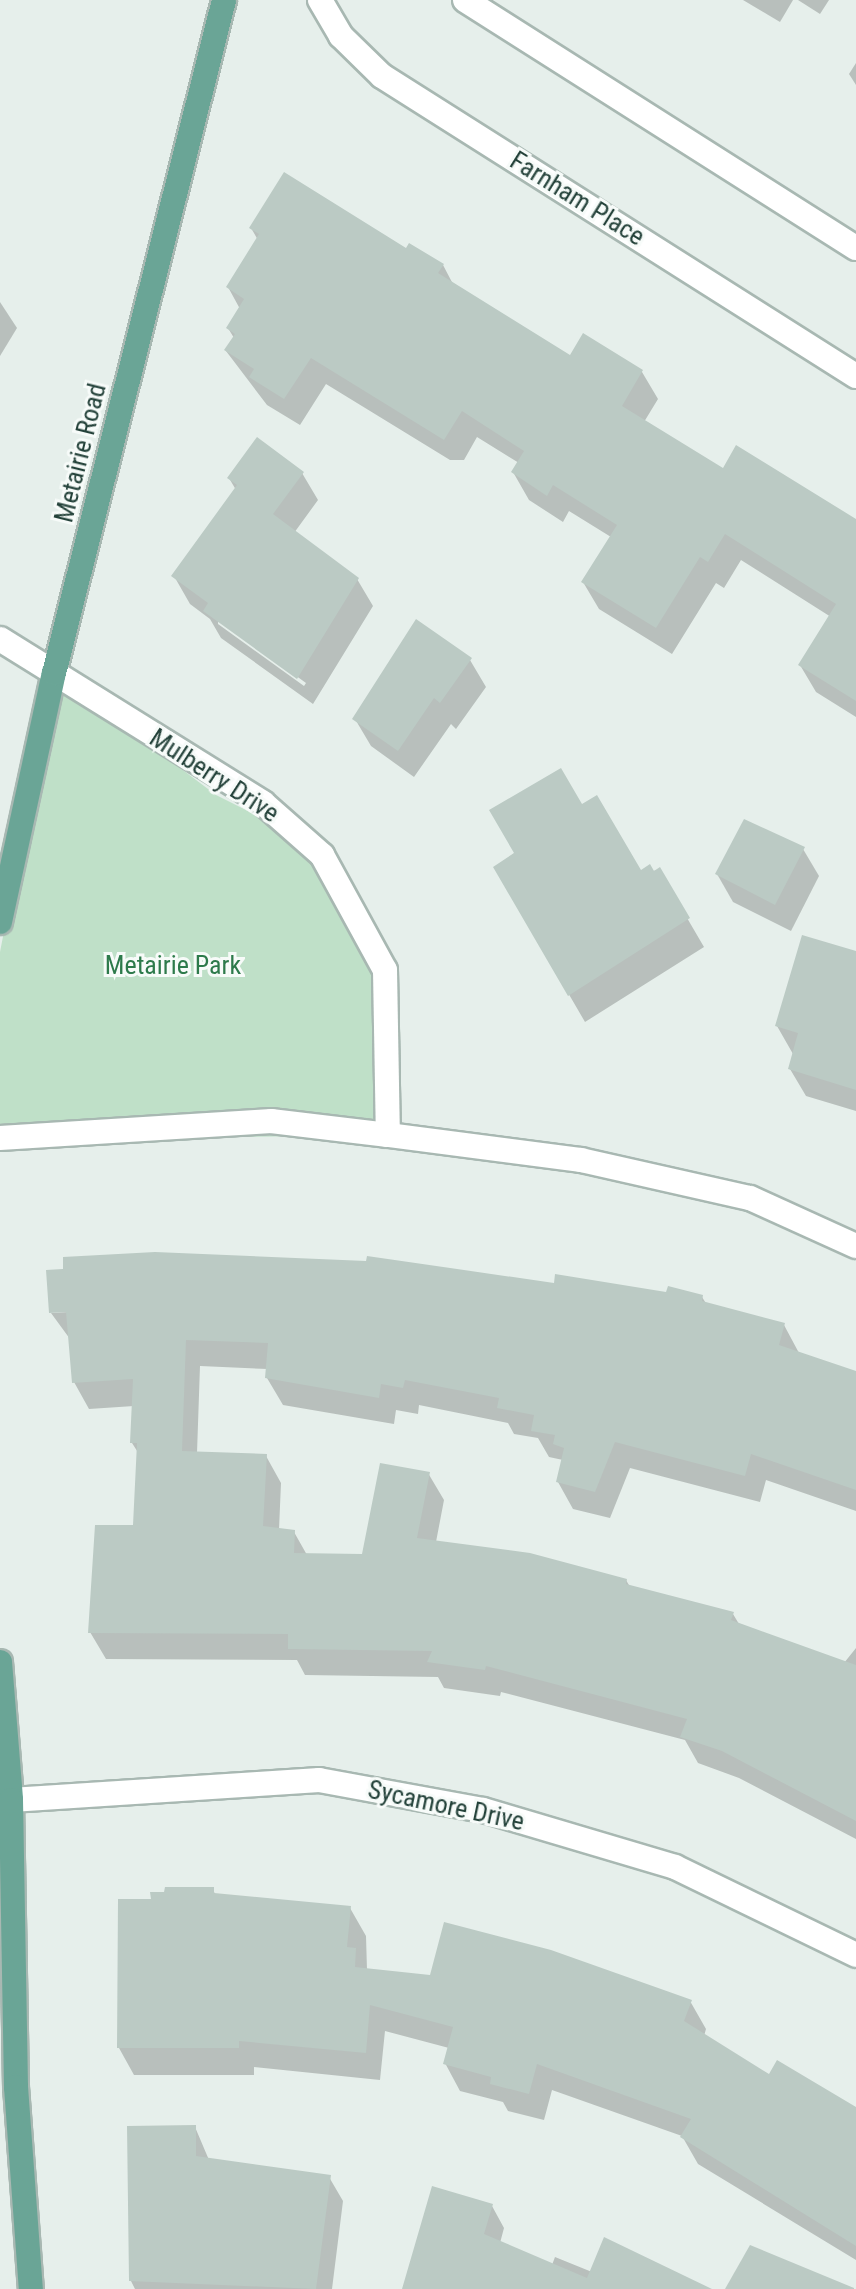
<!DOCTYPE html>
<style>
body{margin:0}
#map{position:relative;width:856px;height:2289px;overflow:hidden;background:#e6efeb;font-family:"Roboto Condensed",sans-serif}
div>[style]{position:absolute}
.green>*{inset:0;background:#bfe0c8}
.shadow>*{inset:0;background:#0003}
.building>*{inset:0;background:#bbcac4}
.roads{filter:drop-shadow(2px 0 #a8b8b2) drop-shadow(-2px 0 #a8b8b2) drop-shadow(0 2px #a8b8b2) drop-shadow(0 -2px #a8b8b2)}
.minor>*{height:24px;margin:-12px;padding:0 12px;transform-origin:12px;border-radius:12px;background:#fff}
.major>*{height:24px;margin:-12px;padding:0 12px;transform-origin:12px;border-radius:12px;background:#6aa596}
span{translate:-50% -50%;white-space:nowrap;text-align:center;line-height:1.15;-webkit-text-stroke:6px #f7fbf9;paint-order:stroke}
.street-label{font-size:26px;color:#24423a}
.park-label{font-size:26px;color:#2d7a4b}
</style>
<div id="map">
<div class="green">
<div style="clip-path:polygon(54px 673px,216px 795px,304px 839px,385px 970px,388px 1135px,0 1140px,0 952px)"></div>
</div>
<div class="shadow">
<div style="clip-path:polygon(743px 0,793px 0,780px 22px)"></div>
<div style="clip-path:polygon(798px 0,829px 0,820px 14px)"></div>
<div style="clip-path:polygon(856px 63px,856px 85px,849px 74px)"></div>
<div style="clip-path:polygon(251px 228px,407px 251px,443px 265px,454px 286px,571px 357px,642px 372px,658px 399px,644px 422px,723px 471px,856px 526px,856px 717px,816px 692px,800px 665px,831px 617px,741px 560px,724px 588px,716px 583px,672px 654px,599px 609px,583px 582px,611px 537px,569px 511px,563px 522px,529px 500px,513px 472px,519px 463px,477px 437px,464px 460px,450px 460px,326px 384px,300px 425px,267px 405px,226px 351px,234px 338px,228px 328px,240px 309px,228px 287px,258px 240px)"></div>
<div style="clip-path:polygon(0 302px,17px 328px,0 356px)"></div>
<div style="clip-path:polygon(evenodd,302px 473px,318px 500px,294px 533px,357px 579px,373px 606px,313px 704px,221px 638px,210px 619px,190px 604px,174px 576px,236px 490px,229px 478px,302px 473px,218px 619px,306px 683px,304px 686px,218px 624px,218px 619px)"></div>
<div style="clip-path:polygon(470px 660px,486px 687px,456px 729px,451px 724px,414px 777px,371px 746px,355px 719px)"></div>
<div style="clip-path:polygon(581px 806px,640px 873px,659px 870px,704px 947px,585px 1022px,495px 867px)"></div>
<div style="clip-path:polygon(803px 849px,819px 876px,791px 931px,733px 902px,717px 874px)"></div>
<div style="clip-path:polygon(856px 953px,856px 1111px,806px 1096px,790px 1069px,793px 1054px,777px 1026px)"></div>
<div style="clip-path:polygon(555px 1285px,702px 1297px,707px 1305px,784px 1325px,799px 1353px,856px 1372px,856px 1511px,766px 1480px,760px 1502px,630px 1468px,610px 1518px,573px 1509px,558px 1482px,563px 1460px,549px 1457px,538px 1438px,514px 1434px,508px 1423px,419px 1405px,418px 1414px,396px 1410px,394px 1424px,283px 1405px,267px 1378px,268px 1369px,200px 1366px,197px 1453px,266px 1456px,281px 1483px,279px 1530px,294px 1532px,307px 1555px,364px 1556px,428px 1473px,444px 1500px,436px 1542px,626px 1580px,630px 1587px,733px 1614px,739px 1624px,844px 1663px,856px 1648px,856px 1839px,739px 1778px,698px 1763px,685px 1740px,501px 1692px,500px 1696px,444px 1688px,438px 1677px,305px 1675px,297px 1660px,106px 1659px,90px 1632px,135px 1527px,139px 1454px,132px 1443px,134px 1406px,89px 1409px,74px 1382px,70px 1339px,51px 1313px)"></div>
<div style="clip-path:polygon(212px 1889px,216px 1895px,350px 1908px,366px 1936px,367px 1970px,690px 2001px,706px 2029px,704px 2036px,769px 2077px,856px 2110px,856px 2260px,698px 2164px,682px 2136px,552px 2090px,544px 2120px,508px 2111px,503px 2102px,460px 2091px,445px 2063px,449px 2048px,385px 2031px,380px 2080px,254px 2067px,254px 2075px,134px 2075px,119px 2048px,153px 1901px)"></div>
<div style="clip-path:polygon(195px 2127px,209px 2160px,329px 2177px,343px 2201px,332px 2289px,135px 2289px,131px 2281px)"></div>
<div style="clip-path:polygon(492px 2206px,504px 2228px,500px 2243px,552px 2265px,555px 2257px,592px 2272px,707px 2289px,404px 2289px)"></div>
</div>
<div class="building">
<div style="clip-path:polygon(284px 172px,406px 248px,409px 243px,444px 264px,438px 273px,570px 355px,583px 333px,643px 370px,622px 406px,723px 468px,736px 445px,856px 519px,856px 701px,798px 665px,836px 604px,725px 534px,708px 562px,700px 557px,656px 628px,581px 582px,617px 525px,553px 485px,547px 496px,511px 472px,524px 451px,462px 411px,444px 440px,311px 358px,284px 399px,249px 377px,254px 369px,224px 350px,235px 334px,226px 328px,244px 299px,226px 287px,259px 234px,249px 228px)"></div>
<div style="clip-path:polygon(257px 437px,304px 472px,273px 514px,359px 578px,297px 679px,203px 611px,208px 603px,171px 576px,237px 485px,227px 478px)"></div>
<div style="clip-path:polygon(416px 619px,472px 658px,440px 703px,434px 698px,398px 751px,352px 719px)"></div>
<div style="clip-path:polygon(561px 768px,582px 804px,597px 795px,641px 870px,650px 864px,654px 871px,660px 867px,690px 918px,568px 996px,493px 867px,514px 853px,489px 810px)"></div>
<div style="clip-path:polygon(744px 819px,805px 847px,775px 905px,715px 874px)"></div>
<div style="clip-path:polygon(802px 935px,856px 951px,856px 1090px,788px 1069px,798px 1033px,775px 1026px)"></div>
<div style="clip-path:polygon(155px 1252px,366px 1261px,367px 1256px,554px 1283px,555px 1274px,666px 1292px,668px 1286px,703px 1295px,702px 1301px,785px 1323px,779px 1345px,856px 1371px,856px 1490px,751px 1454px,745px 1476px,615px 1442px,595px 1492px,556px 1482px,564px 1448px,553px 1444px,555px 1435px,531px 1431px,534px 1415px,497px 1408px,499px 1398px,405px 1380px,403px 1388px,381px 1384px,379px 1398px,265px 1378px,268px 1343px,186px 1340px,182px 1451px,267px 1454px,263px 1526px,295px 1530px,294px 1553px,362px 1554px,380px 1463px,430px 1472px,417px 1538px,530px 1553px,627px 1579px,626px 1584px,734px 1612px,731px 1620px,856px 1665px,856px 1821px,722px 1751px,680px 1737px,687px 1719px,486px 1666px,485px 1670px,427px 1662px,432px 1651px,288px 1649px,288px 1634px,88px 1633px,95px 1525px,133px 1525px,137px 1443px,130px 1443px,133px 1379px,72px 1383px,66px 1312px,49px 1313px,46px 1270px,63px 1269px,63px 1257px)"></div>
<div style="clip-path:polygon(165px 1887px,214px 1887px,214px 1893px,351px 1906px,347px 1947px,356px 1948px,355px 1967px,430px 1975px,444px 1922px,551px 1950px,692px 2000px,684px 2021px,769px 2074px,777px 2060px,856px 2107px,856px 2246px,680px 2137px,691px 2119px,537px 2064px,529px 2094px,490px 2084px,491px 2077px,443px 2064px,453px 2027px,370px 2005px,366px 2053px,239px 2041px,239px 2048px,117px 2048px,118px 1899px,151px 1899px,150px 1892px,164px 1892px)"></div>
<div style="clip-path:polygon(196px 2125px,196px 2156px,331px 2175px,316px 2289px,129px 2281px,127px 2126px)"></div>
<div style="clip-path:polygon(432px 2186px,493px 2204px,484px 2234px,587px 2278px,604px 2237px,712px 2289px,402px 2289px)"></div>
<div style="clip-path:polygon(750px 2245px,854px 2288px,854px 2289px,725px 2289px)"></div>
</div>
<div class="roads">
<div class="minor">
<div style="left:320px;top:0;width:42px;rotate:59.7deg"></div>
<div style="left:341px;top:36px;width:57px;rotate:44.3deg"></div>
<div style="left:382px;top:76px;width:561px;rotate:32.33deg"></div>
<div style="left:465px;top:0;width:463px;rotate:32.4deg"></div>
<div style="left:0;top:639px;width:310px;rotate:31.9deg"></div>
<div style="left:263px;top:803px;width:79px;rotate:41.4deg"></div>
<div style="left:322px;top:855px;width:131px;rotate:61.3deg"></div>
<div style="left:385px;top:970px;width:165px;rotate:89deg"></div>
<div style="left:0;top:1138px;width:272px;rotate:-3.6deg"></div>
<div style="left:271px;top:1121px;width:118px;rotate:6.8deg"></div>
<div style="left:388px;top:1135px;width:195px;rotate:7.4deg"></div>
<div style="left:581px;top:1160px;width:173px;rotate:12.7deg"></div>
<div style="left:750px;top:1198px;width:116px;rotate:24.4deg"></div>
<div style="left:11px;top:1800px;width:309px;rotate:-3.7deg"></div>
<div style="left:319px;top:1780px;width:167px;rotate:10.4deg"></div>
<div style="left:483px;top:1810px;width:200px;rotate:16.5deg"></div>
<div style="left:675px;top:1867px;width:201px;rotate:25.9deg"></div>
</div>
<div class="major">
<div style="left:0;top:922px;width:255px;rotate:-77.8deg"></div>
<div style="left:54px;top:673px;width:694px;rotate:-75.82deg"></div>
<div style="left:0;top:1662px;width:138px;rotate:85.4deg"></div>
<div style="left:11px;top:1800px;width:287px;rotate:89deg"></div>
<div style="left:16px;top:2087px;width:203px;rotate:85.8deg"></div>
</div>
</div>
<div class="street-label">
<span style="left:577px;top:199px;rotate:32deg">Farnham Place</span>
<span style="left:81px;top:453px;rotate:-76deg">Metairie Road</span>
<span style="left:214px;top:776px;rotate:33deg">Mulberry Drive</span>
<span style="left:446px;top:1806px;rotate:12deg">Sycamore Drive</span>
</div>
<div class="park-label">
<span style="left:173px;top:966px">Metairie Park</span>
</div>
</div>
